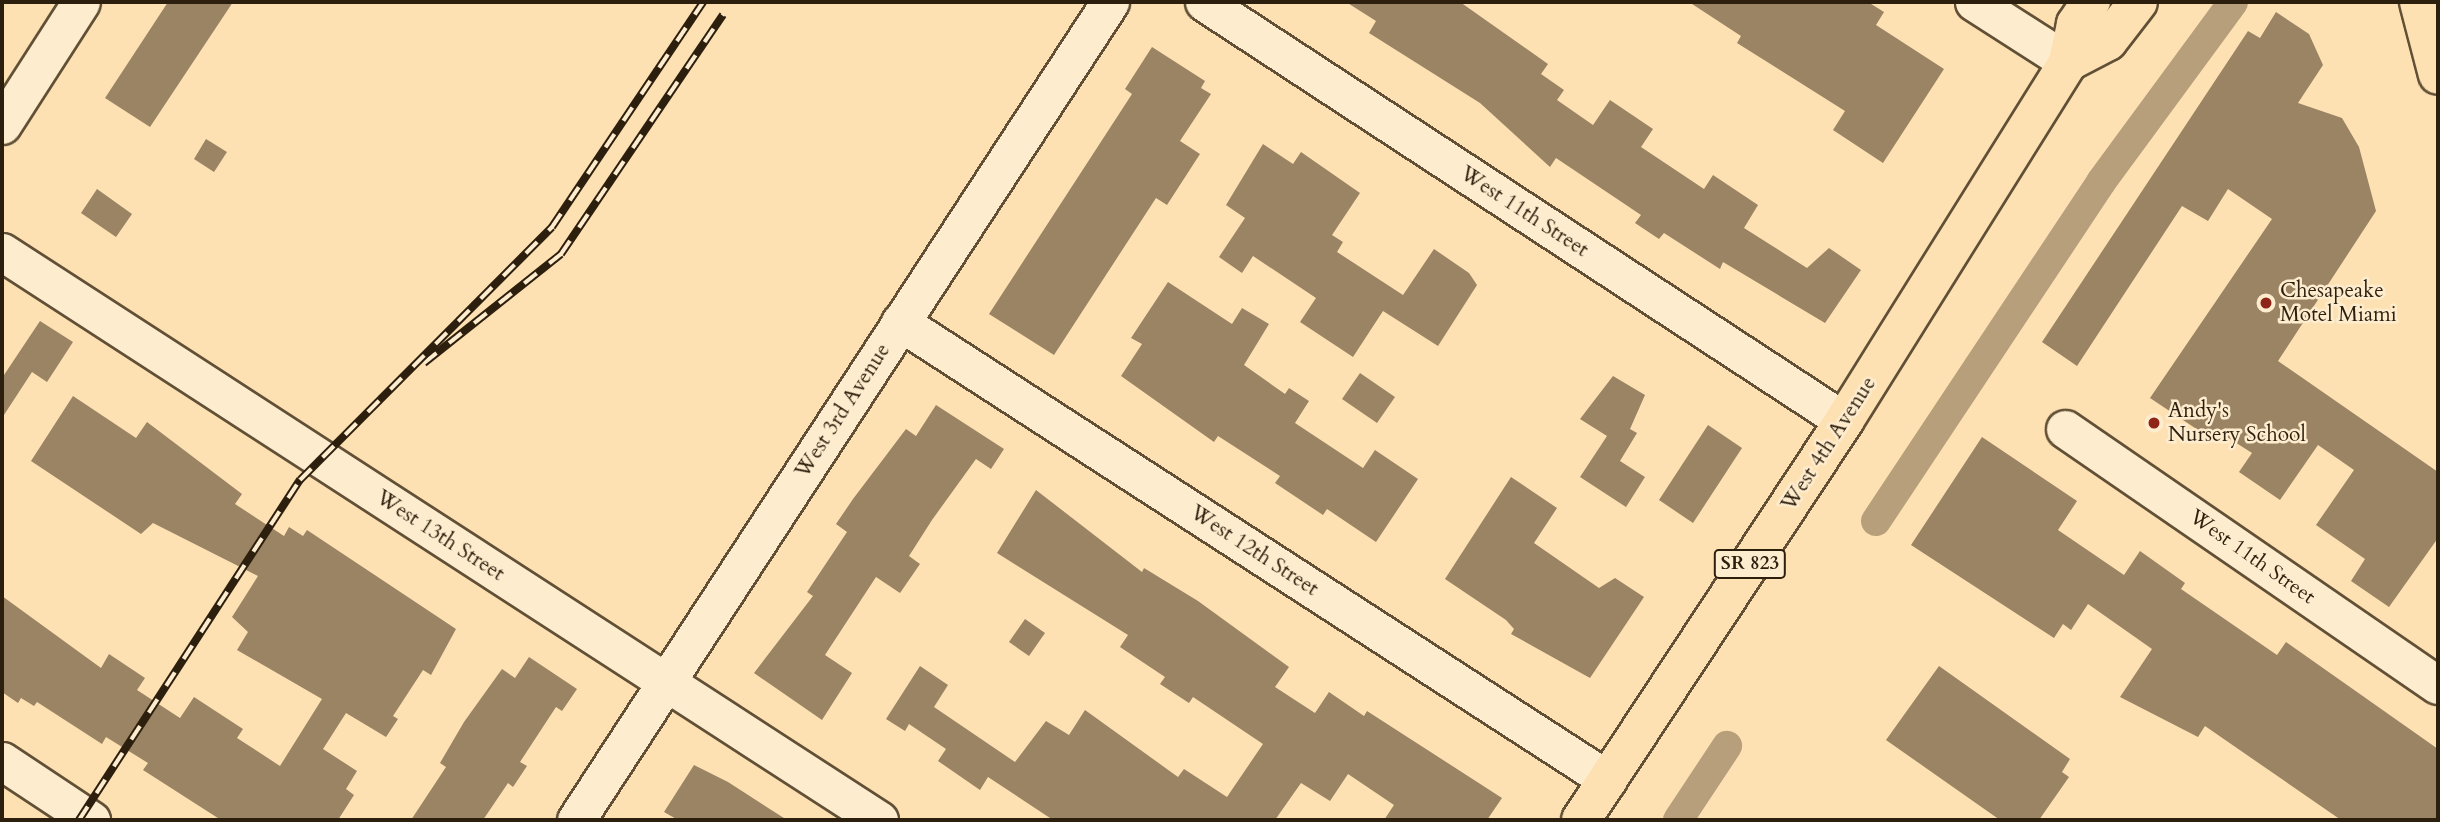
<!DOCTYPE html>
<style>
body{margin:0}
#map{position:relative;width:2440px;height:822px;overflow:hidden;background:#fee1b3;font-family:Cardo,serif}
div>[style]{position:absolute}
.canal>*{height:30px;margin:-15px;padding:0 15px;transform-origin:15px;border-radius:15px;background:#b79f7b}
.building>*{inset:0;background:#9a8463}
.roads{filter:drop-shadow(2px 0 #615036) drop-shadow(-2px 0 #615036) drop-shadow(0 2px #615036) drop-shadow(0 -2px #615036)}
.minor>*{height:37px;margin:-18.5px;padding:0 18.5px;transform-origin:18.5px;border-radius:18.5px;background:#feecce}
.major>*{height:38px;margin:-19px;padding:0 19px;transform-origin:19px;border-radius:19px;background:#fee1b3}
.highway>*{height:38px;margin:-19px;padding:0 19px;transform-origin:19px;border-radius:19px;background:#fee1b3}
.rail>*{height:8px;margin-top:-4px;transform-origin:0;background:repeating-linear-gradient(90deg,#feecce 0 16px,#2d1f0d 0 32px);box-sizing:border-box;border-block:2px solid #2d1f0d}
.dots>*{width:19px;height:19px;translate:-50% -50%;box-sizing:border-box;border:4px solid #feecce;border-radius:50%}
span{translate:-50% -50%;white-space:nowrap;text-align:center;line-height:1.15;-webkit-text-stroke:5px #feecce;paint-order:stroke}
.shield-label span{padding:2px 5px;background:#feecce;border:2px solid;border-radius:5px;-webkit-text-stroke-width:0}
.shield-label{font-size:19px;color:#2d1f0d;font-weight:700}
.street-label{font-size:21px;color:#2d1f0d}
.poi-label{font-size:21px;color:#2d1f0d}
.left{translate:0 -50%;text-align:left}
.frame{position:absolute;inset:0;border:4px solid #2d1f0d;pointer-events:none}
</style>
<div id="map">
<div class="canal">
<div style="left:1876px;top:521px;width:407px;rotate:-56.4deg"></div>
<div style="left:2101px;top:182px;width:223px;rotate:-53.7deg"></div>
<div style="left:1678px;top:820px;width:89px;rotate:-56.5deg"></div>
</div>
<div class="building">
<div style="clip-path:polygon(168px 2px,233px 2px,150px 127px,105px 98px)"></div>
<div style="clip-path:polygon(1346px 2px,1460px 2px,1548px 64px,1541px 74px,1564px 90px,1557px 100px,1593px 125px,1610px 100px,1653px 129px,1641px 147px,1704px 189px,1713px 175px,1758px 205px,1744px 228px,1807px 268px,1829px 248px,1861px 270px,1825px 323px,1723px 262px,1720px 269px,1664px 233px,1659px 239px,1635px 223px,1641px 215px,1556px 158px,1550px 167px,1480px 103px,1369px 33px,1376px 21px)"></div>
<div style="clip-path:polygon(1689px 2px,1868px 2px,1884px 12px,1876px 25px,1944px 69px,1883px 163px,1833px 130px,1845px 111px,1737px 43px,1741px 36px)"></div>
<div style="clip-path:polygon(2276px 12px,2309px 34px,2323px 65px,2298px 103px,2342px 118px,2359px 147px,2376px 211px,2278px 361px,2438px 472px,2438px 538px,2389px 607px,2351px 581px,2365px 559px,2316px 525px,2354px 470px,2318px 445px,2280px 500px,2239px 472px,2252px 453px,2216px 430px,2210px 438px,2150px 398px,2272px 219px,2228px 189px,2208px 221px,2182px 206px,2077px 366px,2042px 342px,2248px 31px,2260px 38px)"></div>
<div style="clip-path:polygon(1152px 47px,1205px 81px,1201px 88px,1211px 94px,1180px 141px,1200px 154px,1167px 205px,1156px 198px,1054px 355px,989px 314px,1132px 94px,1125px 89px)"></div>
<div style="clip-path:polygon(206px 139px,227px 152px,214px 172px,194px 159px)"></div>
<div style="clip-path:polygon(1263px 144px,1293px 164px,1301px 152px,1360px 193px,1332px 235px,1343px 242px,1337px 252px,1403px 295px,1434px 249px,1469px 273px,1477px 285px,1438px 346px,1383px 311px,1353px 357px,1300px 322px,1316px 298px,1253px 256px,1242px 273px,1219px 257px,1245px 218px,1226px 205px)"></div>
<div style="clip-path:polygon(97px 189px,132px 214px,116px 237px,81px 213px)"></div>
<div style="clip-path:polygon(1168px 282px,1232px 324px,1242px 308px,1269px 324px,1244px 365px,1285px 394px,1289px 388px,1309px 401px,1295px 423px,1363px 468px,1375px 450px,1418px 479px,1376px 542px,1327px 509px,1323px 515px,1275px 483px,1280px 476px,1218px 436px,1214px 442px,1121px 376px,1142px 344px,1131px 338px)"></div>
<div style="clip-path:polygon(40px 321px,73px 342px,47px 382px,32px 372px,2px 418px,2px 378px)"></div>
<div style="clip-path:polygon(1360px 373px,1395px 397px,1377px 423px,1342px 399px)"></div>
<div style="clip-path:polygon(1613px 376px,1645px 395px,1630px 429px,1637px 433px,1620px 461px,1645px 477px,1626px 507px,1580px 477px,1607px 436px,1580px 419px)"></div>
<div style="clip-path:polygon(73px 396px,136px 438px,147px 422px,242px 494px,235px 504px,284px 536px,289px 527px,303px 536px,307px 530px,456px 629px,431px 675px,423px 670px,393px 716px,398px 719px,386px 737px,346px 713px,323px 749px,357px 771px,346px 789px,354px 795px,338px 820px,221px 820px,143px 770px,148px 763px,106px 737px,102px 744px,37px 702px,34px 706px,21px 698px,18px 703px,2px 692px,2px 596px,101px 668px,109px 654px,145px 678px,137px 690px,180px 718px,194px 697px,243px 729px,237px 738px,280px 766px,322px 699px,237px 650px,248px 632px,232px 617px,258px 576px,153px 523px,141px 534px,31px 461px)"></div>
<div style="clip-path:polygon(936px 405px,1004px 449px,991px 469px,976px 459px,932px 520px,909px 556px,920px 564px,900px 593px,876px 577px,825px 655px,852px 673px,822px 720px,754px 673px,813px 596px,807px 592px,847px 532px,836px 524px,853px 499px,906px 429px,916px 436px)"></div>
<div style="clip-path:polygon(1708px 425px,1742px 448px,1693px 523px,1659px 500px)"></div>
<div style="clip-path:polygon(1982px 437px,2077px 501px,2058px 530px,2124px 575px,2140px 551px,2185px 583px,2181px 589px,2277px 655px,2286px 642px,2438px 749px,2438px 820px,2341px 820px,2205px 726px,2198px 737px,2120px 697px,2152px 649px,2088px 604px,2071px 630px,2063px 624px,2054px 638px,1911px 545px)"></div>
<div style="clip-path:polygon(1511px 477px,1557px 508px,1534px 543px,1599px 588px,1615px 578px,1644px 597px,1590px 678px,1511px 634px,1514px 629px,1506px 620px,1445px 579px)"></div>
<div style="clip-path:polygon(1036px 490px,1142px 572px,1144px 568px,1198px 601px,1289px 667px,1275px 687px,1315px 713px,1329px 692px,1364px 716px,1367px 711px,1502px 798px,1487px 820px,1384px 820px,1394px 805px,1348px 774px,1330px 801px,1301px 783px,1275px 820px,1053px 820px,988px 777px,980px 790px,938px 761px,946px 749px,909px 724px,905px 731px,886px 719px,920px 666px,948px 685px,934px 707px,1015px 762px,1046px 721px,1069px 735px,1085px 710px,1178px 777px,1184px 769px,1227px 797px,1263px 744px,1193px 697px,1189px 703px,1160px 684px,1165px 677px,1120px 647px,1128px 635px,997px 553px)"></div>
<div style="clip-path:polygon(1025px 619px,1045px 633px,1029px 656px,1009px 642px)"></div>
<div style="clip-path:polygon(529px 657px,577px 689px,562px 711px,556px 707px,520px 762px,527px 766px,513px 787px,508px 783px,483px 820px,411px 820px,446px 767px,440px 763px,464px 722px,502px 669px,515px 678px)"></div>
<div style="clip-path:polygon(1939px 666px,2070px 759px,2062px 772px,2069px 777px,2039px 820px,2000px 820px,1886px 740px)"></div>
<div style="clip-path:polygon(694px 765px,728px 782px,787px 820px,678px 820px,664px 812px)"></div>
</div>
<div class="roads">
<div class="minor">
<div style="left:1204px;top:2px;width:765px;rotate:33.21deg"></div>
<div style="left:1974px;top:2px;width:112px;rotate:32.6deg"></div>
<div style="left:2px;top:125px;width:146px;rotate:-57.3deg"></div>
<div style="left:2px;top:252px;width:1045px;rotate:32.93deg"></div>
<div style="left:900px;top:322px;width:843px;rotate:32.9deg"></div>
<div style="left:2065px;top:429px;width:452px;rotate:34.5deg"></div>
<div style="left:2px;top:761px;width:107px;rotate:33.5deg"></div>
<div style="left:576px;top:820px;width:977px;rotate:-56.86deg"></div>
</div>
<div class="major">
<div style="left:2068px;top:62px;width:45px;rotate:-27.7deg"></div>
<div style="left:2108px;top:41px;width:49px;rotate:-52.4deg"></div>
<div style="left:1581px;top:820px;width:478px;rotate:-56.6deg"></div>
<div style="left:1844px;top:421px;width:423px;rotate:-58deg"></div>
<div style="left:2068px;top:62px;width:39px;rotate:-78deg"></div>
<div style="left:2076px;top:24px;width:27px;rotate:-56deg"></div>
</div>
<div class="highway">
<div style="left:2419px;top:2px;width:75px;rotate:75.4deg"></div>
</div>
</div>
<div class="rail">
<div style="left:424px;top:363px;width:175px;rotate:-38.5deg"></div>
<div style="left:561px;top:254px;width:289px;rotate:-55.9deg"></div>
<div style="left:79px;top:820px;width:406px;rotate:-57deg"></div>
<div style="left:300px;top:480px;width:357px;rotate:-45.1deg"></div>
<div style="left:552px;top:227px;width:271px;rotate:-56.1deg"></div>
</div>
<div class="dots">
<div style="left:2266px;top:303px;background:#8f2418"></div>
<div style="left:2154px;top:423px;background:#8f2418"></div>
</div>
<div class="shield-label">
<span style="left:1750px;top:564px">SR 823</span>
</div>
<div class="street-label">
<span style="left:1524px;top:212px;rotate:33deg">West 11th Street</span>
<span style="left:843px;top:411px;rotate:-57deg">West 3rd Avenue</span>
<span style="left:1829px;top:444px;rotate:-57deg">West 4th Avenue</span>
<span style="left:440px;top:536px;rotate:33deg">West 13th Street</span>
<span style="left:1254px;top:551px;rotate:33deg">West 12th Street</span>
<span style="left:2252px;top:557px;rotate:35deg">West 11th Street</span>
</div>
<div class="poi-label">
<span class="left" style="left:2280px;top:303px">Chesapeake<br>Motel Miami</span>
<span class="left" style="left:2168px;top:423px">Andy's<br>Nursery School</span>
</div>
<div class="frame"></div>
</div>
